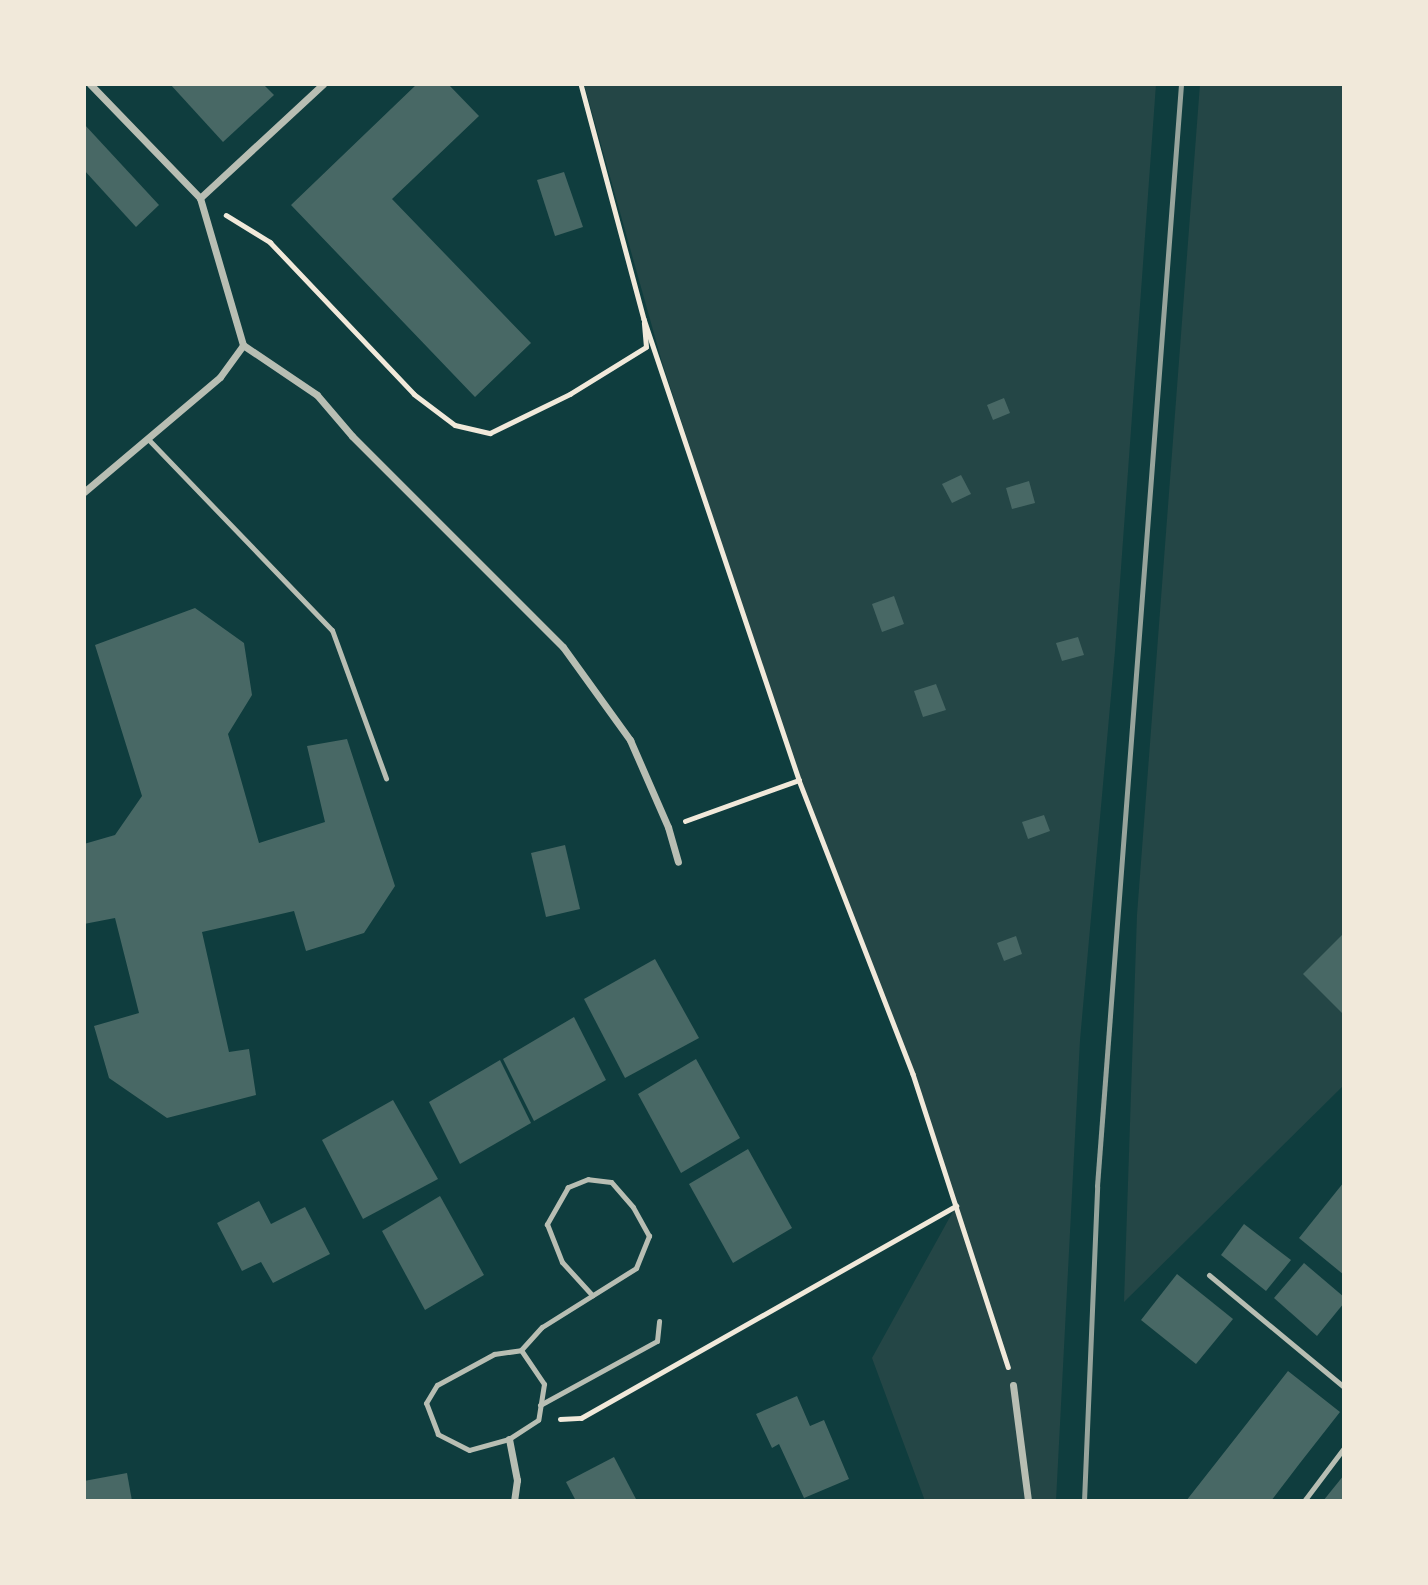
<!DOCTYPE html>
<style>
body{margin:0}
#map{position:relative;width:1428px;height:1585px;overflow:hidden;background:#0f3d3e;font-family:Mulish,sans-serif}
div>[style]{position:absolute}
.green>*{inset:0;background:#244646}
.building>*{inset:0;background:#486865}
.path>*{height:4.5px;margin:-2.25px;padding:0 2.25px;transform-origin:2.25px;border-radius:2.25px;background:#f1e9da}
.service>*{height:5px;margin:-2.5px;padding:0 2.5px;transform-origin:2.5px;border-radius:2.5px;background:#b8beb3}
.minor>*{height:7px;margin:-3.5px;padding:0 3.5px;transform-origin:3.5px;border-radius:3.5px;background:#b8beb3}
.rail>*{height:5px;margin:-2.5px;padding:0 2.5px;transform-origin:2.5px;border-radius:2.5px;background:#97a49c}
span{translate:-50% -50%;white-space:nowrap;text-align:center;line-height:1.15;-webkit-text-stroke:6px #f1e9da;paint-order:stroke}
.frame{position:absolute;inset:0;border:86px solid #f1e9da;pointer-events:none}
</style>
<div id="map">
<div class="green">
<div style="clip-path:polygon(584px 84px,1156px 84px,1115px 651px,1080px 1040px,1056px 1501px,925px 1501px,872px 1358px,956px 1206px,913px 1074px,799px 780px,662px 362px)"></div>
<div style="clip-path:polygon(1200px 84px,1344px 84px,1344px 1085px,1124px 1302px,1137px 915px)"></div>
</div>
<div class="building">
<div style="clip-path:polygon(170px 84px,263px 84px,274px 95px,223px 142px)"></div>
<div style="clip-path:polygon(417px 84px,448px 84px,479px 116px,392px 199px,531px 343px,475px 397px,291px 205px)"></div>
<div style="clip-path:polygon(84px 124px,159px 205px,136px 227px,84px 170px)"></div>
<div style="clip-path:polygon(564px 172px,583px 227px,555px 236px,537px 180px)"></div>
<div style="clip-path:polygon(1004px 398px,1010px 413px,993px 420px,987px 405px)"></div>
<div style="clip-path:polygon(961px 475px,971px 494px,952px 503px,942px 484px)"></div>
<div style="clip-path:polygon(1029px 481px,1035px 503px,1012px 509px,1006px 488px)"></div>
<div style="clip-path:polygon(894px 596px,904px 624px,882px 632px,872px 604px)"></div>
<div style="clip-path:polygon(195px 608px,244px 643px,252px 695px,228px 734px,259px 843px,325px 822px,307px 746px,347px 739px,395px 886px,364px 933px,306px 951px,294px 911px,202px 932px,229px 1052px,249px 1049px,256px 1095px,167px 1118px,109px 1078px,94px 1026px,139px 1013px,115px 918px,84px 924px,84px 844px,115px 835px,142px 796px,95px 645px)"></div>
<div style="clip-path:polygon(1078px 637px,1084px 655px,1062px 661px,1056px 643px)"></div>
<div style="clip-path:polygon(936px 684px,946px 710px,923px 717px,914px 691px)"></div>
<div style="clip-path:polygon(1044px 815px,1050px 831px,1028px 839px,1022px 822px)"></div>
<div style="clip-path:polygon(565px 845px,580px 909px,546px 917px,531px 853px)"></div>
<div style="clip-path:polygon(1344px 933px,1344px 1015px,1303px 974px)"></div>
<div style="clip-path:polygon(1016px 936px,1022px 954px,1004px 961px,997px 943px)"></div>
<div style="clip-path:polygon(655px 959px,699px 1038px,625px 1078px,584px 999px)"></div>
<div style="clip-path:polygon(574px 1017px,606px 1080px,534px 1121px,503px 1059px)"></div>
<div style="clip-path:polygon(696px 1059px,740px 1138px,681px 1173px,638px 1094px)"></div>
<div style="clip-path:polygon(500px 1060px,531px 1123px,460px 1164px,429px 1102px)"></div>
<div style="clip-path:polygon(393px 1100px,438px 1179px,363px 1219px,322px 1140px)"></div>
<div style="clip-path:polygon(748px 1149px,792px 1228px,733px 1263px,689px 1184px)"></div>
<div style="clip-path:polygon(1344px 1182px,1344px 1275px,1299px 1238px)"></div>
<div style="clip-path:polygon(440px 1196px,484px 1275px,425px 1310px,382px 1231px)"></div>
<div style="clip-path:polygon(259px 1201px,271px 1224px,305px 1207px,330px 1254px,273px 1283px,261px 1262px,242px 1271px,217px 1223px)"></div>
<div style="clip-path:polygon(1244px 1224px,1291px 1260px,1266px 1291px,1221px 1255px)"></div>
<div style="clip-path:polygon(1304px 1263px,1344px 1297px,1344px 1303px,1317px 1336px,1274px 1298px)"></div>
<div style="clip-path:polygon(1177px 1274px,1233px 1319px,1196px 1364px,1141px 1320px)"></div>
<div style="clip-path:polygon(1288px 1371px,1340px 1412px,1300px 1463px,1271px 1501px,1186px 1501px)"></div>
<div style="clip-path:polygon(797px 1396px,810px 1426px,824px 1420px,849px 1479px,804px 1498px,779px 1444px,772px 1448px,756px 1414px)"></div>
<div style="clip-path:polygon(614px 1457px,637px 1501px,576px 1501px,566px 1482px)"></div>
<div style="clip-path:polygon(127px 1473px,132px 1501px,84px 1501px,84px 1481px)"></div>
<div style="clip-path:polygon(1344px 1475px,1344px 1501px,1323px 1501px)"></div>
</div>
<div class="path">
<div style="left:581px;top:84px;width:243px;rotate:75deg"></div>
<div style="left:644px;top:319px;width:486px;rotate:71.4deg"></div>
<div style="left:799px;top:780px;width:315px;rotate:68.8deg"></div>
<div style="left:913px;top:1074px;width:308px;rotate:72deg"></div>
<div style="left:226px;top:215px;width:52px;rotate:31.5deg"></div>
<div style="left:270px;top:242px;width:209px;rotate:46.5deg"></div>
<div style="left:414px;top:394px;width:51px;rotate:37.1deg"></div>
<div style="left:455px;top:425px;width:36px;rotate:13deg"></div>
<div style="left:490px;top:433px;width:89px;rotate:-26deg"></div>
<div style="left:570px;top:394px;width:89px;rotate:-31.7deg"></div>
<div style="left:646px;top:347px;width:24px;rotate:-95deg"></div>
<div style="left:685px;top:821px;width:121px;rotate:-19.8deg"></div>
<div style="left:560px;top:1419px;width:21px;rotate:-3deg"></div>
<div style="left:581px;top:1418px;width:431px;rotate:-29.5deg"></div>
</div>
<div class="service">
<div style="left:148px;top:439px;width:265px;rotate:46.1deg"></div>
<div style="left:332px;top:630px;width:158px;rotate:70deg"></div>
<div style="left:1209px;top:1275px;width:175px;rotate:39.7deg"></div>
<div style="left:521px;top:1350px;width:31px;rotate:-48deg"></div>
<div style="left:542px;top:1327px;width:111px;rotate:-32.1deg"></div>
<div style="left:636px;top:1268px;width:35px;rotate:-68deg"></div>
<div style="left:649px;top:1236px;width:33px;rotate:-119deg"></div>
<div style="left:633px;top:1207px;width:33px;rotate:-131deg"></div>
<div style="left:611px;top:1182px;width:23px;rotate:-173deg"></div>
<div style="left:588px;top:1179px;width:22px;rotate:158deg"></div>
<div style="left:568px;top:1187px;width:43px;rotate:119.6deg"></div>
<div style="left:547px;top:1224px;width:41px;rotate:68.5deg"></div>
<div style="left:562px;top:1262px;width:45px;rotate:47.7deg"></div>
<div style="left:521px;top:1350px;width:41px;rotate:55.9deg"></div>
<div style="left:544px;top:1384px;width:36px;rotate:99deg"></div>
<div style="left:538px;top:1420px;width:35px;rotate:147deg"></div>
<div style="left:509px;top:1439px;width:41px;rotate:164.6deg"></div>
<div style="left:469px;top:1450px;width:35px;rotate:-153deg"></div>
<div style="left:438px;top:1434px;width:33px;rotate:-111deg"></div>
<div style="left:426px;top:1403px;width:21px;rotate:-59deg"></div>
<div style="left:437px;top:1385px;width:65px;rotate:-28.5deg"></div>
<div style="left:494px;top:1354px;width:27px;rotate:-8deg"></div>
<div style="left:540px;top:1405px;width:133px;rotate:-28.7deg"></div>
<div style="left:657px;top:1341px;width:20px;rotate:-84deg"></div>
<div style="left:1304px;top:1501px;width:66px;rotate:-53deg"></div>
</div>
<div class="minor">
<div style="left:90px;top:84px;width:158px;rotate:46deg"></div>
<div style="left:200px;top:198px;width:153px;rotate:73.7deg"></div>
<div style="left:200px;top:198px;width:168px;rotate:-42.8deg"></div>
<div style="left:84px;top:492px;width:178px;rotate:-40.2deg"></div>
<div style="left:220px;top:377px;width:39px;rotate:-54deg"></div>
<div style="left:243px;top:345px;width:89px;rotate:34deg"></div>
<div style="left:317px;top:395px;width:54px;rotate:49.5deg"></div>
<div style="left:352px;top:436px;width:298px;rotate:45deg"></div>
<div style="left:563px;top:647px;width:115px;rotate:54.2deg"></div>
<div style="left:630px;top:740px;width:95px;rotate:66.4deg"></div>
<div style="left:668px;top:827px;width:36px;rotate:74deg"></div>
<div style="left:1013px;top:1385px;width:117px;rotate:82.6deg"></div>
<div style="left:509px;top:1439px;width:42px;rotate:79deg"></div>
<div style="left:517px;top:1480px;width:21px;rotate:98deg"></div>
</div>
<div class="rail">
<div style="left:1084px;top:1501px;width:315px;rotate:-87.6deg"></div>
<div style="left:1097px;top:1186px;width:1105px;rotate:-85.64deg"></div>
</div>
<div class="frame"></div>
</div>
